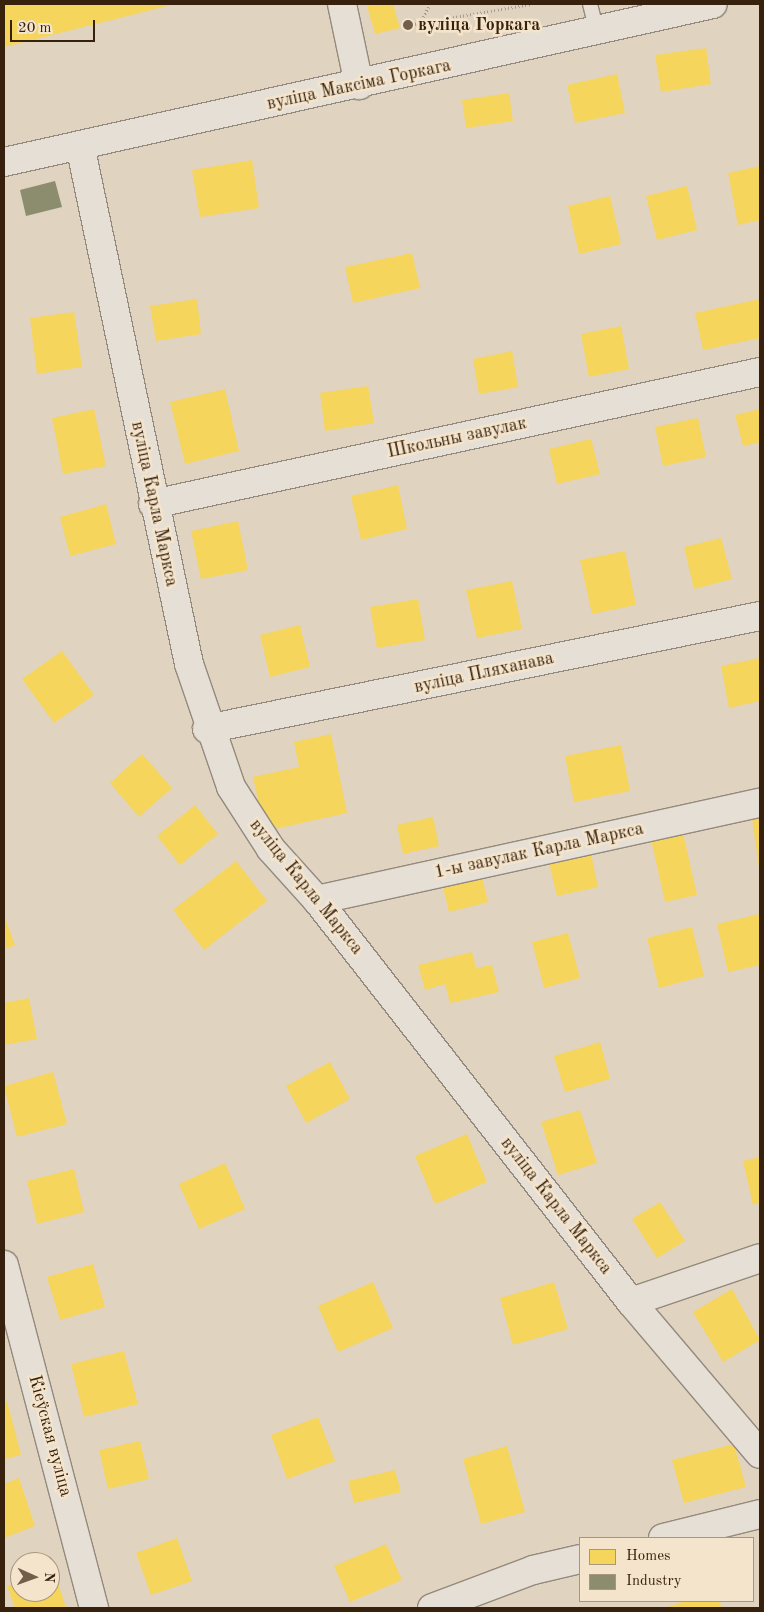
<!DOCTYPE html>
<meta charset="utf-8">
<style>
body{margin:0}
#map{position:relative;width:764px;height:1612px;overflow:hidden;background:#e0d3bf;font-family:"Old Standard TT",serif}
div>[style]{position:absolute}
.homes>*{inset:0;background:#f6d55c}
.industry>*{inset:0;background:#8c8c6e}
.path>*{height:3px;margin-top:-1.5px;transform-origin:0;background:repeating-linear-gradient(90deg,#a59d94 0 1px,transparent 0 3.5px)}
.roads{filter:drop-shadow(1px 0 #94897c) drop-shadow(-1px 0 #94897c) drop-shadow(0 1px #94897c) drop-shadow(0 -1px #94897c)}
.service>*{height:14px;margin:-7px;padding:0 7px;transform-origin:7px;border-radius:7px;background:#e6dfd5}
.minor>*{height:28px;margin:-14px;padding:0 14px;transform-origin:14px;border-radius:14px;background:#e6dfd5}
.tertiary>*{height:28px;margin:-14px;padding:0 14px;transform-origin:14px;border-radius:14px;background:#e6dfd5}
.dots>*{width:14px;height:14px;translate:-50% -50%;box-sizing:border-box;border:2px solid #f4e4cc;border-radius:50%}
span{translate:-50% -50%;white-space:nowrap;text-align:center;line-height:1.15;-webkit-text-stroke:5px #f4e4cc;paint-order:stroke}
.poi-label{font-size:18px;color:#37200c;font-weight:700}
.left{translate:0 -50%;text-align:left}
.street-label{font-size:18px;color:#37200c}
.frame{position:absolute;inset:0;border:5px solid #37200c;pointer-events:none}
.legend{position:absolute;left:579px;top:1537px;width:175px;height:65px;box-sizing:border-box;background:#f4e4cc;border:1px solid #a8967f;margin:0;padding:6px 9px;list-style:none;font-size:15px;color:#37200c}
.legend li{display:flex;align-items:center;gap:10px;height:25px}
.legend b{width:25px;border:1px solid #a8967f}
.north{position:absolute;left:10px;top:1552px;width:50px;height:50px;box-sizing:border-box;background:#f4e4cc;border:1px solid #a8967f;border-radius:50%;rotate:92deg;font-size:14px;font-weight:700;line-height:20px;text-align:center;color:#37200c}
.north::after{content:'';display:block;margin:auto;width:18px;height:22px;background:#725f4b;clip-path:polygon(50% 0,100% 100%,50% 72%,0 100%)}
.scale{position:absolute;left:10px;top:20px;width:85px;height:22px;box-sizing:border-box;border:2px solid #37200c;border-top:0;padding-left:6px;font-size:15px;line-height:18px;white-space:nowrap;color:#37200c;-webkit-text-stroke:4px #f4e4cc;paint-order:stroke}
</style>
<div id="map">
<div class="homes">
<div style="clip-path:polygon(4px 4px,175px 4px,4px 47px)"></div>
<div style="clip-path:polygon(393px 4px,400px 28px,375px 34px,367px 6px)"></div>
<div style="clip-path:polygon(706px 48px,711px 84px,661px 92px,655px 55px)"></div>
<div style="clip-path:polygon(617px 74px,625px 113px,575px 123px,567px 85px)"></div>
<div style="clip-path:polygon(509px 93px,513px 121px,466px 128px,462px 100px)"></div>
<div style="clip-path:polygon(252px 160px,259px 208px,200px 217px,192px 170px)"></div>
<div style="clip-path:polygon(760px 166px,760px 220px,738px 225px,728px 173px)"></div>
<div style="clip-path:polygon(687px 186px,697px 230px,657px 240px,646px 196px)"></div>
<div style="clip-path:polygon(610px 196px,621px 244px,579px 254px,568px 206px)"></div>
<div style="clip-path:polygon(412px 253px,420px 288px,353px 303px,345px 267px)"></div>
<div style="clip-path:polygon(197px 299px,201px 334px,156px 341px,150px 306px)"></div>
<div style="clip-path:polygon(760px 299px,760px 338px,703px 350px,695px 313px)"></div>
<div style="clip-path:polygon(74px 312px,82px 367px,37px 374px,30px 318px)"></div>
<div style="clip-path:polygon(621px 326px,629px 369px,589px 377px,581px 334px)"></div>
<div style="clip-path:polygon(512px 351px,518px 387px,479px 394px,473px 359px)"></div>
<div style="clip-path:polygon(368px 386px,374px 423px,325px 431px,320px 393px)"></div>
<div style="clip-path:polygon(225px 389px,239px 451px,185px 464px,170px 402px)"></div>
<div style="clip-path:polygon(94px 409px,106px 466px,63px 474px,52px 418px)"></div>
<div style="clip-path:polygon(760px 409px,760px 442px,743px 446px,735px 415px)"></div>
<div style="clip-path:polygon(698px 418px,706px 457px,663px 466px,655px 427px)"></div>
<div style="clip-path:polygon(591px 439px,600px 474px,557px 484px,549px 449px)"></div>
<div style="clip-path:polygon(398px 485px,407px 529px,361px 540px,351px 496px)"></div>
<div style="clip-path:polygon(106px 504px,116px 544px,70px 556px,60px 517px)"></div>
<div style="clip-path:polygon(238px 521px,248px 570px,201px 579px,191px 531px)"></div>
<div style="clip-path:polygon(721px 538px,732px 579px,694px 589px,684px 547px)"></div>
<div style="clip-path:polygon(625px 551px,636px 605px,592px 614px,580px 560px)"></div>
<div style="clip-path:polygon(512px 581px,522px 629px,477px 638px,466px 590px)"></div>
<div style="clip-path:polygon(418px 599px,425px 640px,377px 648px,370px 607px)"></div>
<div style="clip-path:polygon(300px 625px,310px 667px,270px 677px,260px 635px)"></div>
<div style="clip-path:polygon(62px 651px,94px 695px,54px 723px,22px 679px)"></div>
<div style="clip-path:polygon(760px 658px,760px 701px,729px 708px,721px 666px)"></div>
<div style="clip-path:polygon(331px 734px,347px 813px,265px 831px,253px 777px,299px 767px,294px 742px)"></div>
<div style="clip-path:polygon(621px 745px,630px 791px,574px 802px,565px 756px)"></div>
<div style="clip-path:polygon(142px 754px,172px 788px,139px 817px,110px 783px)"></div>
<div style="clip-path:polygon(195px 805px,218px 834px,180px 865px,157px 836px)"></div>
<div style="clip-path:polygon(433px 817px,439px 846px,403px 854px,397px 825px)"></div>
<div style="clip-path:polygon(760px 817px,760px 868px,759px 868px,752px 818px)"></div>
<div style="clip-path:polygon(683px 833px,697px 895px,665px 902px,651px 839px)"></div>
<div style="clip-path:polygon(590px 849px,598px 887px,557px 896px,548px 859px)"></div>
<div style="clip-path:polygon(236px 861px,267px 901px,204px 950px,173px 910px)"></div>
<div style="clip-path:polygon(480px 870px,488px 902px,449px 912px,441px 879px)"></div>
<div style="clip-path:polygon(759px 914px,760px 965px,728px 972px,717px 924px)"></div>
<div style="clip-path:polygon(4px 915px,15px 945px,4px 949px)"></div>
<div style="clip-path:polygon(692px 927px,704px 976px,659px 988px,647px 938px)"></div>
<div style="clip-path:polygon(568px 933px,580px 978px,544px 988px,532px 942px)"></div>
<div style="clip-path:polygon(472px 952px,476px 968px,492px 965px,499px 992px,450px 1003px,445px 984px,425px 990px,418px 965px)"></div>
<div style="clip-path:polygon(29px 998px,37px 1039px,4px 1045px,4px 1003px)"></div>
<div style="clip-path:polygon(600px 1042px,610px 1079px,565px 1092px,554px 1056px)"></div>
<div style="clip-path:polygon(330px 1062px,350px 1099px,306px 1123px,286px 1086px)"></div>
<div style="clip-path:polygon(53px 1072px,67px 1124px,17px 1137px,4px 1086px)"></div>
<div style="clip-path:polygon(580px 1110px,597px 1163px,558px 1175px,541px 1122px)"></div>
<div style="clip-path:polygon(467px 1134px,487px 1182px,435px 1204px,415px 1156px)"></div>
<div style="clip-path:polygon(760px 1157px,760px 1203px,753px 1205px,743px 1161px)"></div>
<div style="clip-path:polygon(225px 1163px,245px 1209px,199px 1229px,179px 1184px)"></div>
<div style="clip-path:polygon(74px 1169px,84px 1212px,37px 1224px,27px 1181px)"></div>
<div style="clip-path:polygon(660px 1202px,685px 1241px,657px 1258px,632px 1219px)"></div>
<div style="clip-path:polygon(93px 1264px,105px 1307px,60px 1320px,47px 1277px)"></div>
<div style="clip-path:polygon(373px 1282px,393px 1328px,338px 1352px,318px 1306px)"></div>
<div style="clip-path:polygon(554px 1282px,568px 1329px,513px 1345px,500px 1298px)"></div>
<div style="clip-path:polygon(732px 1289px,760px 1340px,723px 1362px,693px 1312px)"></div>
<div style="clip-path:polygon(124px 1351px,138px 1404px,84px 1417px,71px 1364px)"></div>
<div style="clip-path:polygon(7px 1401px,21px 1455px,4px 1459px,4px 1402px)"></div>
<div style="clip-path:polygon(318px 1417px,335px 1461px,287px 1479px,271px 1435px)"></div>
<div style="clip-path:polygon(140px 1441px,149px 1479px,108px 1489px,99px 1450px)"></div>
<div style="clip-path:polygon(734px 1444px,746px 1487px,684px 1503px,672px 1460px)"></div>
<div style="clip-path:polygon(507px 1446px,525px 1512px,481px 1524px,463px 1459px)"></div>
<div style="clip-path:polygon(395px 1470px,401px 1492px,354px 1503px,348px 1481px)"></div>
<div style="clip-path:polygon(19px 1478px,35px 1526px,4px 1538px,4px 1484px)"></div>
<div style="clip-path:polygon(177px 1538px,192px 1581px,151px 1595px,136px 1553px)"></div>
<div style="clip-path:polygon(386px 1544px,402px 1580px,350px 1602px,334px 1566px)"></div>
<div style="clip-path:polygon(54px 1570px,66px 1608px,15px 1608px,7px 1586px,20px 1582px,20px 1592px,50px 1592px,50px 1572px)"></div>
<div style="clip-path:polygon(685px 1601px,719px 1601px,722px 1608px,665px 1608px)"></div>
</div>
<div class="industry">
<div style="clip-path:polygon(55px 181px,62px 207px,26px 216px,20px 190px)"></div>
</div>
<div class="path">
<div style="left:420px;top:23px;width:21px;rotate:-62deg"></div>
<div style="left:408px;top:25px;width:125px;rotate:-9.7deg"></div>
</div>
<div class="roads">
<div class="service">
<div style="left:590px;top:4px;width:30px;rotate:76deg"></div>
</div>
<div class="minor">
<div style="left:342px;top:4px;width:83px;rotate:78.1deg"></div>
<div style="left:80px;top:145px;width:530px;rotate:78.14deg"></div>
<div style="left:189px;top:664px;width:130px;rotate:71.1deg"></div>
<div style="left:231px;top:787px;width:74px;rotate:57.2deg"></div>
<div style="left:271px;top:849px;width:69px;rotate:48deg"></div>
<div style="left:317px;top:900px;width:510px;rotate:52.01deg"></div>
<div style="left:631px;top:1302px;width:199px;rotate:49.7deg"></div>
<div style="left:153px;top:504px;width:621px;rotate:-12.27deg"></div>
<div style="left:207px;top:729px;width:564px;rotate:-11.55deg"></div>
<div style="left:317px;top:900px;width:453px;rotate:-12.4deg"></div>
<div style="left:4px;top:1265px;width:355px;rotate:75.3deg"></div>
<div style="left:631px;top:1302px;width:136px;rotate:-18.8deg"></div>
</div>
<div class="tertiary">
<div style="left:4px;top:162px;width:726px;rotate:-12.56deg"></div>
<div style="left:663px;top:1538px;width:100px;rotate:-13.9deg"></div>
<div style="left:432px;top:1608px;width:108px;rotate:-20.6deg"></div>
<div style="left:533px;top:1570px;width:48px;rotate:-13.2deg"></div>
</div>
</div>
<div class="dots">
<div style="left:408px;top:25px;background:#725f4b"></div>
</div>
<div class="poi-label">
<span class="left" style="left:418px;top:25px">вуліца Горкага</span>
</div>
<div class="street-label">
<span style="left:359px;top:85px;rotate:-12deg">вуліца Максіма Горкага</span>
<span style="left:457px;top:438px;rotate:-12deg">Школьны завулак</span>
<span style="left:154px;top:504px;rotate:78deg">вуліца Карла Маркса</span>
<span style="left:484px;top:673px;rotate:-12deg">вуліца Пляханава</span>
<span style="left:539px;top:851px;rotate:-12deg">1-ы завулак Карла Маркса</span>
<span style="left:306px;top:887px;rotate:51deg">вуліца Карла Маркса</span>
<span style="left:556px;top:1206px;rotate:52deg">вуліца Карла Маркса</span>
<span style="left:50px;top:1436px;rotate:75deg">Кіеўская вуліца</span>
</div>
<div class="frame"></div>
<ul class="legend">
<li><b style="height:14px;background:#f6d55c"></b>Homes</li>
<li><b style="height:14px;background:#8c8c6e"></b>Industry</li>
</ul>
<div class="north">N</div>
<div class="scale">20 m</div>
</div>
